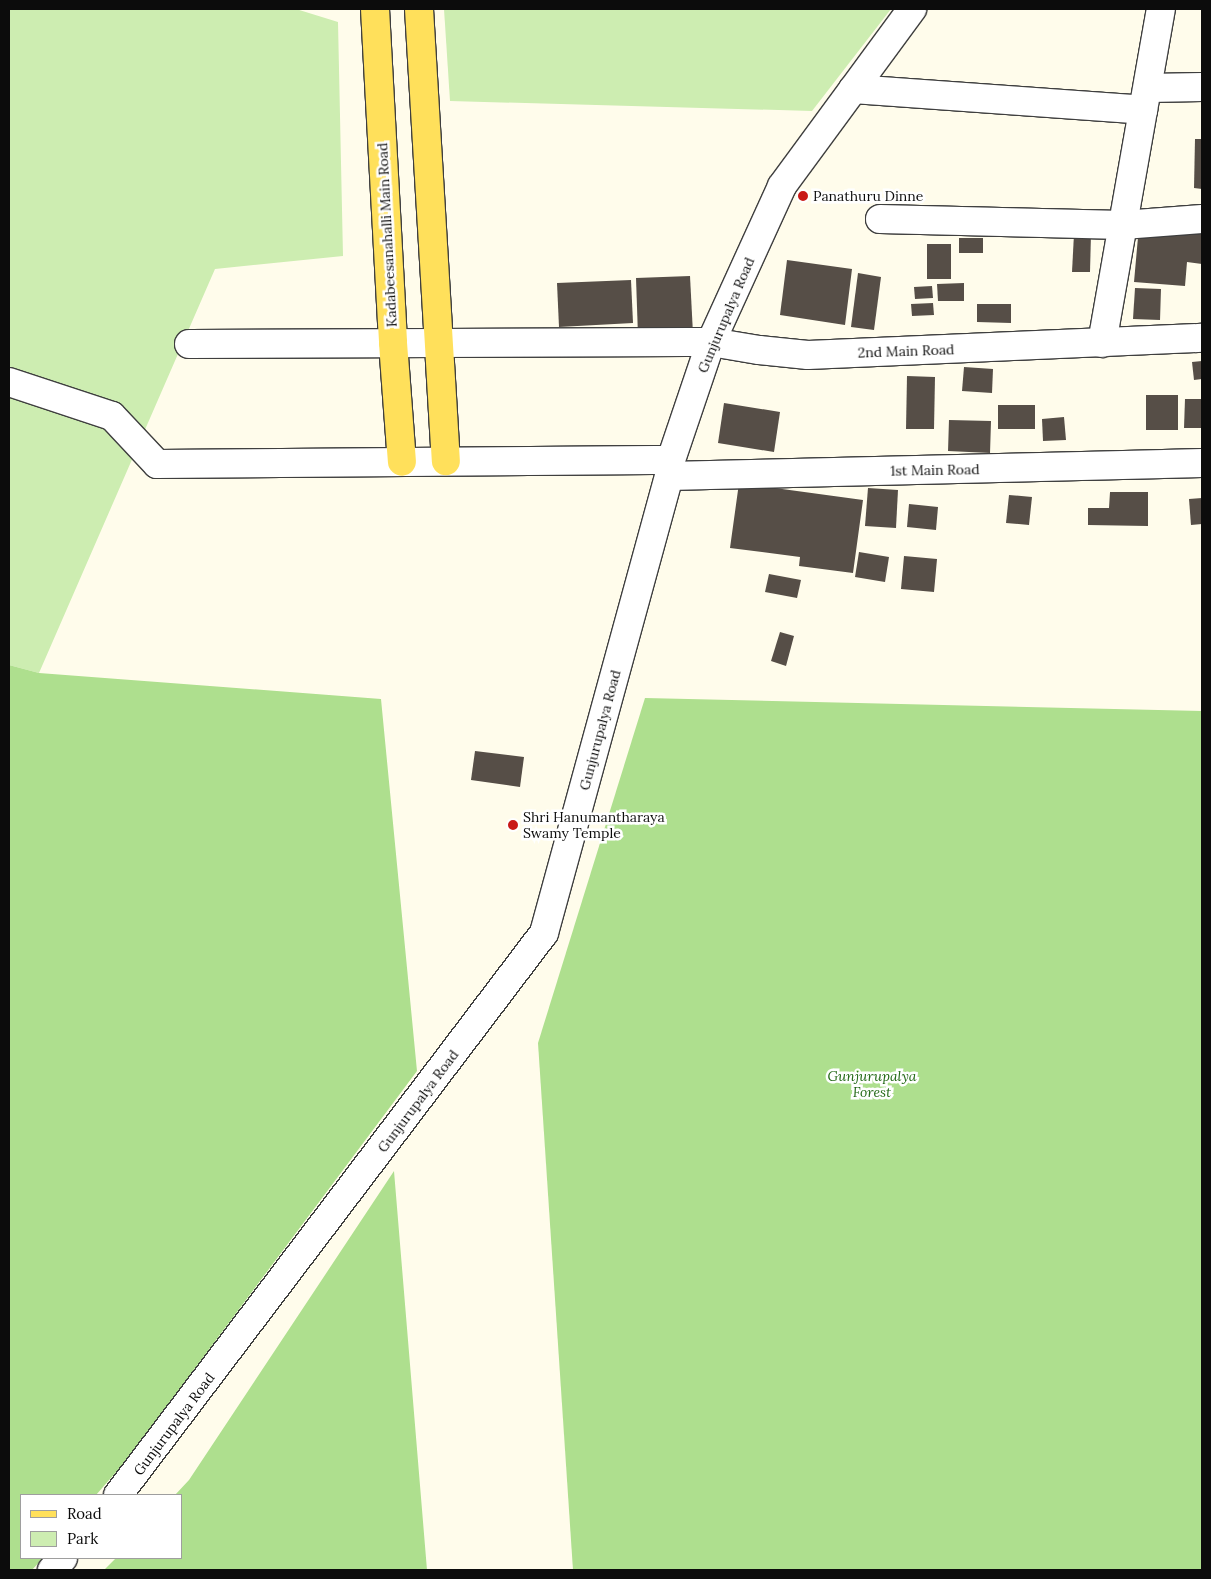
<!DOCTYPE html>
<style>
body{margin:0}
#map{position:relative;width:1211px;height:1579px;overflow:hidden;background:#fffceb;font-family:Lora,serif}
div>[style]{position:absolute}
.green>*{inset:0;background:#cdedb1}
.forest>*{inset:0;background:#aedf8e}
.building>*{inset:0;background:#564e47}
.roads{filter:drop-shadow(1px 0 #3f3f3f) drop-shadow(-1px 0 #3f3f3f) drop-shadow(0 1px #3f3f3f) drop-shadow(0 -1px #3f3f3f)}
.minor>*{height:28px;margin:-14px;padding:0 14px;transform-origin:14px;border-radius:14px;background:#fff}
.major>*{height:28px;margin:-14px;padding:0 14px;transform-origin:14px;border-radius:14px;background:#ffe05b}
.dots>*{width:14px;height:14px;translate:-50% -50%;box-sizing:border-box;border:2px solid #fff;border-radius:50%}
span{translate:-50% -50%;white-space:nowrap;text-align:center;line-height:1.15;-webkit-text-stroke:5px #fff;paint-order:stroke}
.poi-label{font-size:14px;color:#0c0c0c}
.left{translate:0 -50%;text-align:left}
.street-label{font-size:14px;color:#0c0c0c}
.park-label{font-size:14px;color:#236916;font-style:italic}
.frame{position:absolute;inset:0;border:10px solid #0c0c0c;pointer-events:none}
.legend{position:absolute;left:20px;top:1494px;width:162px;height:65px;box-sizing:border-box;background:#fff;border:1px solid #9e9e9e;margin:0;padding:6px 9px;list-style:none;font-size:15px;color:#0c0c0c}
.legend li{display:flex;align-items:center;gap:10px;height:25px}
.legend b{width:25px;border:1px solid #9e9e9e}
</style>
<div id="map">
<div class="green">
<div style="clip-path:polygon(9px 9px,296px 9px,338px 22px,343px 256px,215px 269px,39px 673px,9px 665px)"></div>
<div style="clip-path:polygon(444px 9px,891px 9px,812px 111px,450px 101px)"></div>
</div>
<div class="forest">
<div style="clip-path:polygon(9px 665px,39px 673px,381px 699px,417px 1071px,124px 1463px,96px 1495px,21px 1495px,21px 1558px,43px 1558px,32px 1570px,9px 1570px)"></div>
<div style="clip-path:polygon(645px 698px,1202px 711px,1202px 1570px,573px 1570px,538px 1043px)"></div>
<div style="clip-path:polygon(394px 1171px,427px 1570px,104px 1570px,116px 1558px,181px 1558px,181px 1495px,175px 1495px,189px 1480px)"></div>
</div>
<div class="building">
<div style="clip-path:polygon(1195px 139px,1202px 139px,1202px 189px,1194px 188px)"></div>
<div style="clip-path:polygon(1139px 226px,1202px 232px,1202px 264px,1187px 262px,1185px 286px,1134px 282px)"></div>
<div style="clip-path:polygon(1074px 234px,1091px 234px,1090px 272px,1072px 272px)"></div>
<div style="clip-path:polygon(959px 238px,983px 238px,983px 253px,959px 253px)"></div>
<div style="clip-path:polygon(927px 244px,951px 244px,951px 279px,927px 279px)"></div>
<div style="clip-path:polygon(787px 260px,852px 269px,845px 325px,780px 315px)"></div>
<div style="clip-path:polygon(858px 273px,881px 277px,874px 330px,851px 327px)"></div>
<div style="clip-path:polygon(690px 276px,693px 334px,638px 336px,636px 278px)"></div>
<div style="clip-path:polygon(631px 280px,633px 323px,559px 327px,557px 283px)"></div>
<div style="clip-path:polygon(964px 283px,964px 301px,938px 301px,937px 284px)"></div>
<div style="clip-path:polygon(932px 286px,933px 298px,915px 299px,914px 287px)"></div>
<div style="clip-path:polygon(1135px 288px,1161px 289px,1160px 320px,1133px 319px)"></div>
<div style="clip-path:polygon(933px 303px,934px 315px,912px 316px,911px 304px)"></div>
<div style="clip-path:polygon(977px 304px,1011px 304px,1011px 323px,977px 322px)"></div>
<div style="clip-path:polygon(1202px 361px,1202px 379px,1194px 380px,1192px 362px)"></div>
<div style="clip-path:polygon(964px 367px,993px 369px,992px 393px,962px 391px)"></div>
<div style="clip-path:polygon(907px 376px,935px 377px,934px 429px,906px 429px)"></div>
<div style="clip-path:polygon(1146px 395px,1178px 395px,1178px 430px,1146px 430px)"></div>
<div style="clip-path:polygon(1185px 399px,1202px 399px,1202px 428px,1184px 428px)"></div>
<div style="clip-path:polygon(724px 403px,780px 412px,774px 452px,718px 443px)"></div>
<div style="clip-path:polygon(998px 405px,1035px 405px,1035px 429px,998px 429px)"></div>
<div style="clip-path:polygon(1064px 417px,1066px 440px,1043px 441px,1042px 419px)"></div>
<div style="clip-path:polygon(949px 420px,991px 421px,990px 453px,948px 451px)"></div>
<div style="clip-path:polygon(739px 483px,863px 500px,853px 573px,799px 566px,800px 557px,730px 548px)"></div>
<div style="clip-path:polygon(868px 488px,898px 490px,896px 528px,865px 526px)"></div>
<div style="clip-path:polygon(1110px 492px,1148px 492px,1148px 526px,1088px 525px,1088px 508px,1109px 508px)"></div>
<div style="clip-path:polygon(1009px 495px,1032px 497px,1029px 525px,1006px 523px)"></div>
<div style="clip-path:polygon(1202px 498px,1202px 524px,1191px 525px,1189px 499px)"></div>
<div style="clip-path:polygon(909px 504px,938px 507px,936px 530px,907px 527px)"></div>
<div style="clip-path:polygon(859px 552px,889px 557px,885px 582px,855px 577px)"></div>
<div style="clip-path:polygon(904px 556px,937px 559px,934px 592px,901px 589px)"></div>
<div style="clip-path:polygon(769px 574px,801px 580px,797px 598px,765px 592px)"></div>
<div style="clip-path:polygon(780px 632px,794px 636px,786px 666px,771px 661px)"></div>
<div style="clip-path:polygon(475px 751px,524px 757px,520px 787px,471px 780px)"></div>
</div>
<div class="roads">
<div class="minor">
<div style="left:1148px;top:88px;width:54px;rotate:-1.1deg"></div>
<div style="left:853px;top:89px;width:291px;rotate:4.1deg"></div>
<div style="left:880px;top:219px;width:243px;rotate:1.4deg"></div>
<div style="left:1123px;top:225px;width:79px;rotate:-4.3deg"></div>
<div style="left:1102px;top:343px;width:339px;rotate:-80deg"></div>
<div style="left:189px;top:344px;width:522px;rotate:-0.22deg"></div>
<div style="left:711px;top:342px;width:49px;rotate:9.5deg"></div>
<div style="left:759px;top:350px;width:49px;rotate:5.8deg"></div>
<div style="left:808px;top:355px;width:394px;rotate:-2.5deg"></div>
<div style="left:9px;top:382px;width:108px;rotate:18.3deg"></div>
<div style="left:112px;top:416px;width:66px;rotate:46.8deg"></div>
<div style="left:157px;top:464px;width:514px;rotate:-0.45deg"></div>
<div style="left:669px;top:476px;width:533px;rotate:-1.4deg"></div>
<div style="left:118px;top:1495px;width:705px;rotate:-52.84deg"></div>
<div style="left:544px;top:933px;width:474px;rotate:-74.7deg"></div>
<div style="left:669px;top:476px;width:16px;rotate:-83deg"></div>
<div style="left:671px;top:460px;width:125px;rotate:-71.3deg"></div>
<div style="left:711px;top:342px;width:171px;rotate:-65.5deg"></div>
<div style="left:782px;top:186px;width:220px;rotate:-53.7deg"></div>
<div style="left:52px;top:1570px;width:16px;rotate:-47deg"></div>
</div>
<div class="major">
<div style="left:375px;top:9px;width:334px;rotate:86.9deg"></div>
<div style="left:393px;top:343px;width:119px;rotate:85.7deg"></div>
<div style="left:419px;top:9px;width:453px;rotate:86.6deg"></div>
</div>
</div>
<div class="dots">
<div style="left:803px;top:196px;background:#c91917"></div>
<div style="left:513px;top:825px;background:#c91917"></div>
</div>
<div class="poi-label">
<span class="left" style="left:813px;top:196px">Panathuru Dinne</span>
<span class="left" style="left:523px;top:825px">Shri Hanumantharaya<br>Swamy Temple</span>
</div>
<div class="street-label">
<span style="left:387px;top:235px;rotate:-93deg">Kadabeesanahalli Main Road</span>
<span style="left:726px;top:315px;rotate:-67deg">Gunjurupalya Road</span>
<span style="left:906px;top:351px;rotate:-2deg">2nd Main Road</span>
<span style="left:935px;top:470px;rotate:-1deg">1st Main Road</span>
<span style="left:600px;top:730px;rotate:-75deg">Gunjurupalya Road</span>
<span style="left:418px;top:1101px;rotate:-53deg">Gunjurupalya Road</span>
<span style="left:174px;top:1424px;rotate:-53deg">Gunjurupalya Road</span>
</div>
<div class="park-label">
<span style="left:872px;top:1084px">Gunjurupalya<br>Forest</span>
</div>
<div class="frame"></div>
<ul class="legend">
<li><b style="height:6px;background:#ffe05b"></b>Road</li>
<li><b style="height:14px;background:#cdedb1"></b>Park</li>
</ul>
</div>
